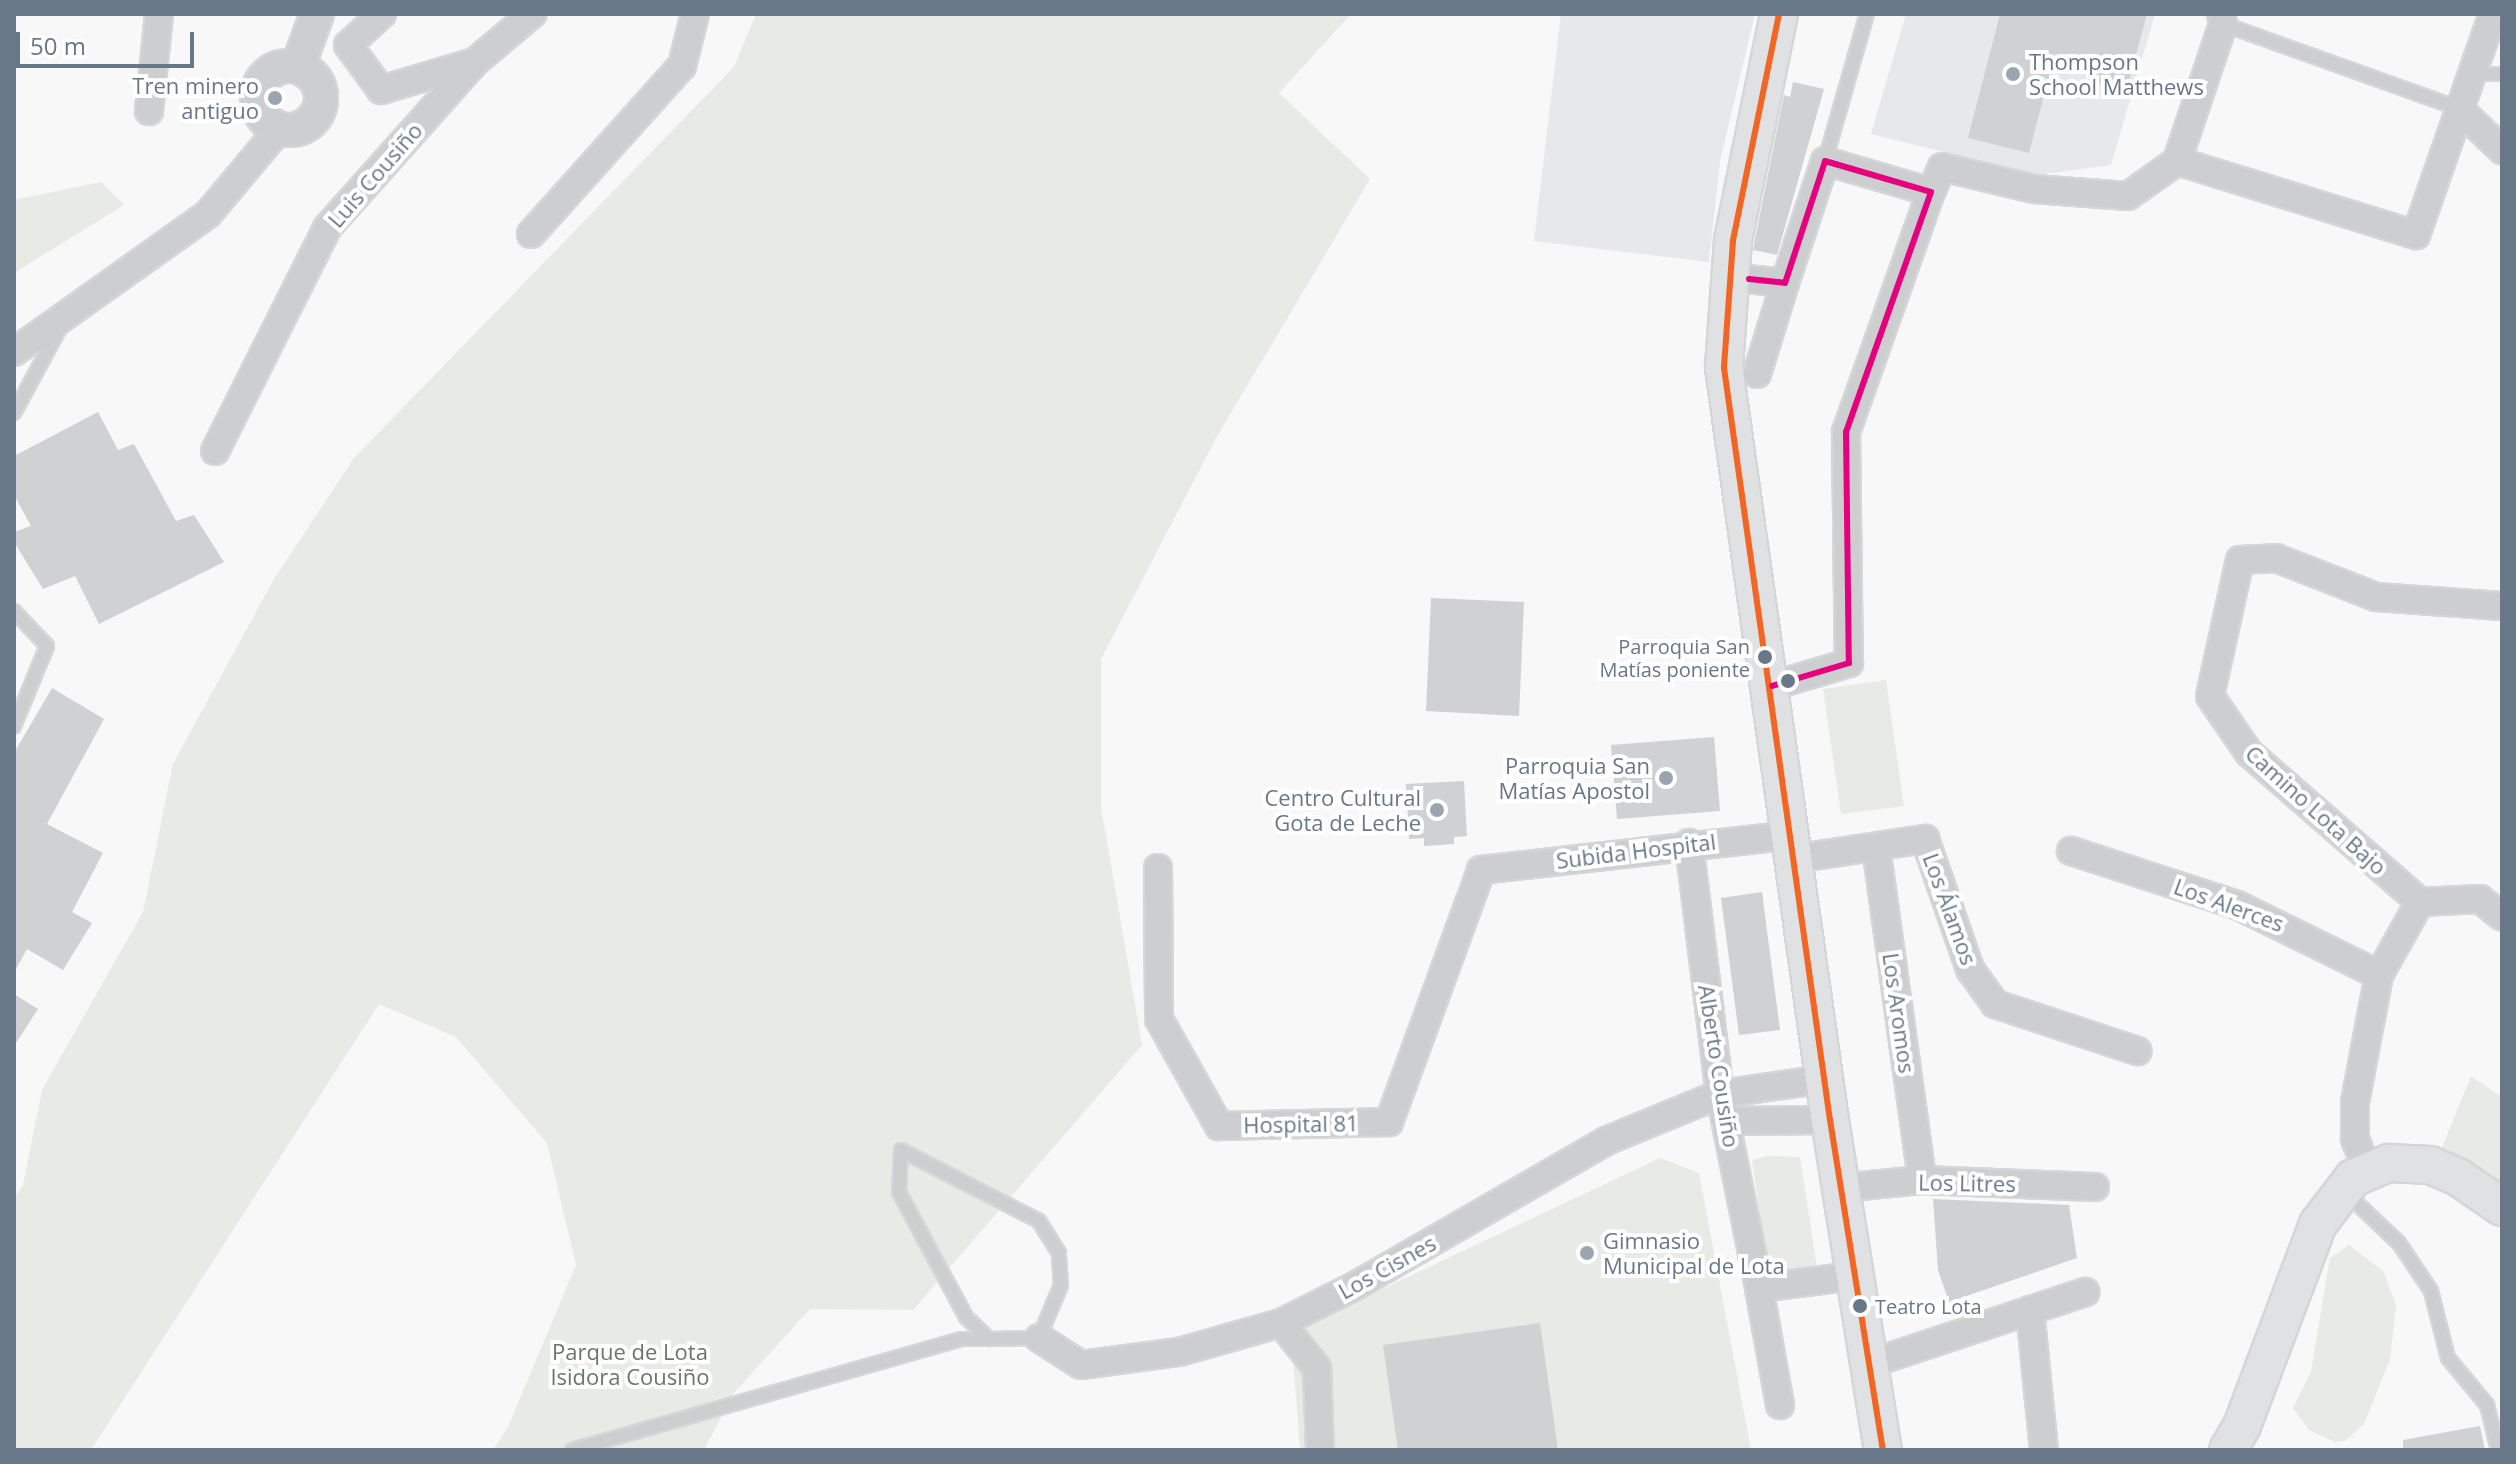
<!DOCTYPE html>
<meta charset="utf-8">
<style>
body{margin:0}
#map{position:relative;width:2516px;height:1464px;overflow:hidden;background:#f8f8f8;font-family:"Open Sans",sans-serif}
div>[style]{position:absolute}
.built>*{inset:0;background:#e7e8e9}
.green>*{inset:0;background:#e7eae5}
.building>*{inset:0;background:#cfd1d2}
.roads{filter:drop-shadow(2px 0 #d5d6d7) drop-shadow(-2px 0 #d5d6d7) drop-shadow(0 2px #d5d6d7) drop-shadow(0 -2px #d5d6d7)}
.service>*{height:12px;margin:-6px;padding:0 6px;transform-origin:6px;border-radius:6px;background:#cdcecf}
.minor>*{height:26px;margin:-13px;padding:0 13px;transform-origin:13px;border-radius:13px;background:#cdcecf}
.tertiary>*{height:32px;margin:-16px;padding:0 16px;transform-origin:16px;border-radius:16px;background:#cdcecf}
.tertiary>.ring{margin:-16px;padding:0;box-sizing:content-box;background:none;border:32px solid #cdcecf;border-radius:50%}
.secondary>*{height:36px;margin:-18px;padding:0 18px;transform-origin:18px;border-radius:18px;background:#e0e1e2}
.bus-1>*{height:6px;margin:-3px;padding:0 3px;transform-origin:3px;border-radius:3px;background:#f26522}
.bus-2>*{height:6px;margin:-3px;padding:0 3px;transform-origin:3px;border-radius:3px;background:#e5007d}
.dots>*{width:22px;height:22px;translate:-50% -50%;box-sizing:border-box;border:4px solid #fff;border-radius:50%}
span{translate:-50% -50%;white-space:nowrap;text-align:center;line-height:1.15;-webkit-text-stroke:8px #fff;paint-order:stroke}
.bus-label{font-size:20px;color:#687888}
.right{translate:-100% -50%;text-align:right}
.left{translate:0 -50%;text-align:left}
.poi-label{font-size:22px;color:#687888}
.street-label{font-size:22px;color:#687888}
.park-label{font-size:22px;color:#667a63}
.frame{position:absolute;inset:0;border:16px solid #687888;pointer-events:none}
.scale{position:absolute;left:16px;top:32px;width:178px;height:36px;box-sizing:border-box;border:4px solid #687888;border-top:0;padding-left:10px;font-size:24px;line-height:28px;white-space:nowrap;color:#687888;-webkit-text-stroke:6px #fff;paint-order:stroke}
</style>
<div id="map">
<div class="built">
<div style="clip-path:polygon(1561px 14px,1755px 14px,1720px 161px,1709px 262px,1534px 241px)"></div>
<div style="clip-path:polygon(1906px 14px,2155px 14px,2111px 165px,2036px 175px,1871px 134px)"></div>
</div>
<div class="green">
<div style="clip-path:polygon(756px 14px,1351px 14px,1279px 93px,1370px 179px,1216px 438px,1101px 659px,1101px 807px,1142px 1045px,913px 1310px,810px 1309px,733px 1394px,704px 1450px,493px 1450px,508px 1427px,576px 1265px,547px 1143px,456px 1037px,379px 1004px,91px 1450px,14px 1450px,14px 1198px,23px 1186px,42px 1090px,143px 912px,173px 764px,274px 579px,354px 458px,734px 67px)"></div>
<div style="clip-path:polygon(101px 182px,124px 205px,14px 273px,14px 200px)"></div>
<div style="clip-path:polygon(1886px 680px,1904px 806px,1841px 814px,1823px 689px)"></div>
<div style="clip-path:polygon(2471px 1076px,2502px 1097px,2502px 1194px,2441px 1150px)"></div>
<div style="clip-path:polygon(1768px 1156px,1800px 1157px,1820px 1287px,1771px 1290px,1752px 1160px)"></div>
<div style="clip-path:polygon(1660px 1158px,1699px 1173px,1751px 1450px,1300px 1450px,1291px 1332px)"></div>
<div style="clip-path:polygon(2349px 1245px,2384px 1272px,2396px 1306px,2390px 1359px,2364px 1424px,2345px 1441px,2335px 1442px,2309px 1430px,2293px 1408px,2311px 1372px,2330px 1258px)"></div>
</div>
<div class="building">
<div style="clip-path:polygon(2000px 14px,2147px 14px,2126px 92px,2085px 81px,2089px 63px,2055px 54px,2029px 153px,1968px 138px)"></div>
<div style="clip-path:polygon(1793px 82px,1824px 89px,1777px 255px,1753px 250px,1754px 244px,1784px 95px,1790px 97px)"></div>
<div style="clip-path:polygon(98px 412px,118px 450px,134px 444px,176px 521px,194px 515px,224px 562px,99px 624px,75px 576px,43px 589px,14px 542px,14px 532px,31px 526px,14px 495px,14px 456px)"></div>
<div style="clip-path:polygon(1431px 598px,1524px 602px,1519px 716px,1426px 711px)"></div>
<div style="clip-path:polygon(52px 688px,104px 719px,47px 824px,103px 853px,72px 912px,92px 923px,63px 970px,27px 949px,14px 973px,14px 753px)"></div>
<div style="clip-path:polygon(1714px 737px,1720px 811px,1617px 819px,1611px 745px)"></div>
<div style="clip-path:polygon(1464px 781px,1467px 836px,1454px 837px,1454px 844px,1424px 846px,1424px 838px,1409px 839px,1406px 784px)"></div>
<div style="clip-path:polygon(1762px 892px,1780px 1030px,1739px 1035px,1721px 898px)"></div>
<div style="clip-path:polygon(14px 994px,38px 1009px,14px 1046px)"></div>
<div style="clip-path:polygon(1933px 1199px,2069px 1205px,2077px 1258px,1949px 1302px,1938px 1270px)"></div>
<div style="clip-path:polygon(1540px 1323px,1558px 1450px,1398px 1450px,1383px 1345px)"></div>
<div style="clip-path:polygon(2480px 1426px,2485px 1450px,2403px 1450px,2403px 1440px)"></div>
</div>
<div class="roads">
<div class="service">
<div style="left:2223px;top:24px;width:250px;rotate:19.7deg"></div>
<div style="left:2472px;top:74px;width:30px"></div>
<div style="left:1825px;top:161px;width:153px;rotate:-74.1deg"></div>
<div style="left:14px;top:413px;width:99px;rotate:-61.6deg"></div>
<div style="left:14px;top:611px;width:48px;rotate:46.7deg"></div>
<div style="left:47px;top:646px;width:87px;rotate:112.4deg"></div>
<div style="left:2345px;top:1192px;width:74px;rotate:43.4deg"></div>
<div style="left:2399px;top:1243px;width:58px;rotate:56.3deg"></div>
<div style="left:2431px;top:1291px;width:69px;rotate:75.8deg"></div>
<div style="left:2448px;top:1358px;width:61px;rotate:50.3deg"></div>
<div style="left:2487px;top:1405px;width:46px;rotate:76.3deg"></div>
<div style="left:572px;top:1450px;width:405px;rotate:-15.9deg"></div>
<div style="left:962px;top:1339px;width:27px"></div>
<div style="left:989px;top:1339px;width:50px;rotate:-1.1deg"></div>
<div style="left:1039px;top:1338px;width:57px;rotate:-67.5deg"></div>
<div style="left:1061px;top:1285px;width:32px;rotate:-94deg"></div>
<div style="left:1059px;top:1253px;width:38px;rotate:-122deg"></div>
<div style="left:1039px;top:1221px;width:155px;rotate:-152.8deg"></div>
<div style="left:901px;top:1150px;width:42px;rotate:92.7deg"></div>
<div style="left:899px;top:1192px;width:142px;rotate:61.8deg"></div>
<div style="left:966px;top:1317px;width:32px;rotate:44deg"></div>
</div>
<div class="minor">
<div style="left:382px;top:14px;width:46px;rotate:137.6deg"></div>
<div style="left:348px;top:45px;width:56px;rotate:53.7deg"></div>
<div style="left:381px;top:90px;width:98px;rotate:-16.6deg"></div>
<div style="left:2458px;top:108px;width:61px;rotate:43.7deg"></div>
<div style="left:149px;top:111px;width:98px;rotate:-84.1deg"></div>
<div style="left:2177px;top:161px;width:250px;rotate:17.2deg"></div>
<div style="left:2416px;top:235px;width:222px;rotate:-70.8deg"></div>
<div style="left:1931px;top:192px;width:27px;rotate:-66deg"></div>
<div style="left:1942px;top:167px;width:95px;rotate:13.4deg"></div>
<div style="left:2034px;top:189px;width:94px;rotate:4.3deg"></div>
<div style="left:2128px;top:196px;width:60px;rotate:-35.5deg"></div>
<div style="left:2177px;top:161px;width:145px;rotate:-71.4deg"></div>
<div style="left:2223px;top:24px;width:10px;rotate:-101deg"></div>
<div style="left:531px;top:234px;width:226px;rotate:-48.1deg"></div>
<div style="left:682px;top:66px;width:54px;rotate:-76deg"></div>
<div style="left:1728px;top:277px;width:57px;rotate:6deg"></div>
<div style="left:1785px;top:283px;width:128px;rotate:-71.8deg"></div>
<div style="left:1825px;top:161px;width:110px;rotate:16.3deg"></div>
<div style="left:1931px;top:192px;width:255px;rotate:109.5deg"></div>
<div style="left:1846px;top:432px;width:231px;rotate:89.3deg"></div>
<div style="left:1849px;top:663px;width:80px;rotate:163.4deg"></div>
<div style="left:14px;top:352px;width:238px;rotate:-35.4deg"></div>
<div style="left:208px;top:214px;width:111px;rotate:-50.1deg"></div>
<div style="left:1757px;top:374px;width:95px;rotate:-72.9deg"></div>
<div style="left:215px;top:451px;width:250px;rotate:-63.3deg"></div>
<div style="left:327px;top:228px;width:222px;rotate:-48.3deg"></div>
<div style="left:475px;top:62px;width:75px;rotate:-40.1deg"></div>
<div style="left:1689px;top:843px;width:253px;rotate:83deg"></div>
<div style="left:1720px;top:1094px;width:198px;rotate:78.6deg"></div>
<div style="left:1759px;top:1288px;width:96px;rotate:-7.2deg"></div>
<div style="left:1876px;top:847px;width:336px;rotate:82.1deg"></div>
<div style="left:2071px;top:851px;width:175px;rotate:18deg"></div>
<div style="left:2237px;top:905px;width:158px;rotate:26.2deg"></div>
<div style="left:1794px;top:859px;width:133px;rotate:-8.7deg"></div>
<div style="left:1925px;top:839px;width:138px;rotate:70.9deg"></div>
<div style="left:1970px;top:969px;width:43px;rotate:54.5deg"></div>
<div style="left:1995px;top:1004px;width:150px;rotate:18.3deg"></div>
<div style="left:1158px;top:868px;width:151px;rotate:89.6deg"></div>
<div style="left:1159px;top:1019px;width:123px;rotate:60.7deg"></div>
<div style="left:1219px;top:1126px;width:170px;rotate:-1.3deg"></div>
<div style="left:1389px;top:1122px;width:268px;rotate:-69.9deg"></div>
<div style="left:1481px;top:870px;width:312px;rotate:-6.4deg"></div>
<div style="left:2420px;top:902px;width:60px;rotate:-2.9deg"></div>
<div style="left:2480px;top:899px;width:28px;rotate:39deg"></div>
<div style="left:1726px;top:1121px;width:104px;rotate:-0.6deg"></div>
<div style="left:2367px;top:1170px;width:34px;rotate:-111deg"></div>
<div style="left:2355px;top:1138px;width:36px;rotate:-90deg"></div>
<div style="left:2355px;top:1102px;width:129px;rotate:-79.3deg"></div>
<div style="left:2379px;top:975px;width:84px;rotate:-60.7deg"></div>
<div style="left:2420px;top:902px;width:227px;rotate:-138.9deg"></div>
<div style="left:2249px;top:753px;width:69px;rotate:-124.4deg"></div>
<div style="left:2210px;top:696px;width:139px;rotate:-77.6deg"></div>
<div style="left:2240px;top:560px;width:36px;rotate:-3deg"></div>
<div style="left:2276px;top:558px;width:107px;rotate:21.3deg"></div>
<div style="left:2376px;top:597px;width:126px;rotate:4.1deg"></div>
<div style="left:1840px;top:1188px;width:82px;rotate:-5.6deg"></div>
<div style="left:1922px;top:1180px;width:173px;rotate:2.3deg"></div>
<div style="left:1759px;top:1288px;width:119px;rotate:79.8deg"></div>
<div style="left:2030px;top:1310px;width:141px;rotate:84.3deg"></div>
<div style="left:1281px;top:1323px;width:58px;rotate:51.3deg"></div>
<div style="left:1317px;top:1368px;width:82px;rotate:87.9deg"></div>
<div style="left:1039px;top:1338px;width:50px;rotate:32.7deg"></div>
<div style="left:1081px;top:1365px;width:99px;rotate:-7.6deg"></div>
<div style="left:1179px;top:1352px;width:106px;rotate:-15.9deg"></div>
<div style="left:1281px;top:1323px;width:83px;rotate:-26.6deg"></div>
<div style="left:1355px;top:1286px;width:290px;rotate:-30deg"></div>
<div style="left:1606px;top:1141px;width:123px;rotate:-22.4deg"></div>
<div style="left:1720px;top:1094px;width:105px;rotate:-8.2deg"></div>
<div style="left:1869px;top:1364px;width:228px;rotate:-18.4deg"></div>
</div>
<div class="tertiary">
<div style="left:298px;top:66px;width:55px;rotate:-69.9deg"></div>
<div class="ring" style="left:257px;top:66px;width:32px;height:32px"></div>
</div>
<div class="secondary">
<div style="left:1779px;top:14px;width:232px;rotate:101.5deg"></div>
<div style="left:1733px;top:241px;width:127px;rotate:94.1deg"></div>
<div style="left:1724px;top:368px;width:759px;rotate:81.98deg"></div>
<div style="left:1830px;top:1120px;width:334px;rotate:80.9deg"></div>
<div style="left:2228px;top:1450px;width:28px;rotate:-60deg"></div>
<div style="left:2242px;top:1426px;width:216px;rotate:-69.4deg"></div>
<div style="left:2318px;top:1224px;width:58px;rotate:-52.7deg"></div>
<div style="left:2353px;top:1178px;width:39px;rotate:-23deg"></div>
<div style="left:2389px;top:1163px;width:41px;rotate:2.8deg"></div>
<div style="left:2430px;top:1165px;width:30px;rotate:23deg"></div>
<div style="left:2458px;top:1177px;width:53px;rotate:34.3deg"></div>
</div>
</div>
<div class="bus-1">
<div style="left:1779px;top:14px;width:232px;rotate:101.5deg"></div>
<div style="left:1733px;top:241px;width:127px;rotate:94.1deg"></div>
<div style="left:1724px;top:368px;width:759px;rotate:81.98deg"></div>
<div style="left:1830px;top:1120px;width:334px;rotate:80.9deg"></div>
</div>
<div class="bus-2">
<div style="left:1749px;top:279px;width:36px;rotate:6deg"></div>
<div style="left:1785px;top:283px;width:128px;rotate:-71.8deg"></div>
<div style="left:1825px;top:161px;width:110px;rotate:16.3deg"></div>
<div style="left:1931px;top:192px;width:255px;rotate:109.5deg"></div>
<div style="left:1846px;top:432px;width:231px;rotate:89.3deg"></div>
<div style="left:1849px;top:663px;width:80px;rotate:163.4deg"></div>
</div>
<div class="dots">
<div style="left:2013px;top:74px;background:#9aa5af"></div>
<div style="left:275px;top:98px;background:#9aa5af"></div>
<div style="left:1765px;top:657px;background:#687888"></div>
<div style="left:1788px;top:681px;background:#687888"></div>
<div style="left:1666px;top:778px;background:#9aa5af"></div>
<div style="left:1437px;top:810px;background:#9aa5af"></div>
<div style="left:1587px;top:1253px;background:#9aa5af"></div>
<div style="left:1860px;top:1306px;background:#687888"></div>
</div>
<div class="bus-label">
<span class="right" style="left:1750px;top:658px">Parroquia San<br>Matías poniente</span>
<span class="left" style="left:1875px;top:1306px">Teatro Lota</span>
</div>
<div class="poi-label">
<span class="left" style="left:2029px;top:74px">Thompson<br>School Matthews</span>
<span class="right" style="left:259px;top:98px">Tren minero<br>antiguo</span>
<span class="right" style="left:1650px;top:778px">Parroquia San<br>Matías Apostol</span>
<span class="right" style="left:1421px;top:810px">Centro Cultural<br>Gota de Leche</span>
<span class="left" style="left:1603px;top:1253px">Gimnasio<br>Municipal de Lota</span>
</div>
<div class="street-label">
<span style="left:375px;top:175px;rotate:-49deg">Luis Cousiño</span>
<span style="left:2316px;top:810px;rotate:42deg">Camino Lota Bajo</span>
<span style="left:1636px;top:851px;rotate:-7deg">Subida Hospital</span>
<span style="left:2229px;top:905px;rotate:20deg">Los Alerces</span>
<span style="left:1950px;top:909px;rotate:70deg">Los Álamos</span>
<span style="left:1899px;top:1013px;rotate:82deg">Los Aromos</span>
<span style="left:1719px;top:1066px;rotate:81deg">Alberto Cousiño</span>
<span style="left:1301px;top:1124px;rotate:-1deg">Hospital 81</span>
<span style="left:1967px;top:1183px;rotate:1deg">Los Litres</span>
<span style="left:1387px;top:1267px;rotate:-29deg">Los Cisnes</span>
</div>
<div class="park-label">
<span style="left:630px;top:1364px">Parque de Lota<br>Isidora Cousiño</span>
</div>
<div class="frame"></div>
<div class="scale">50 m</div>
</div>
